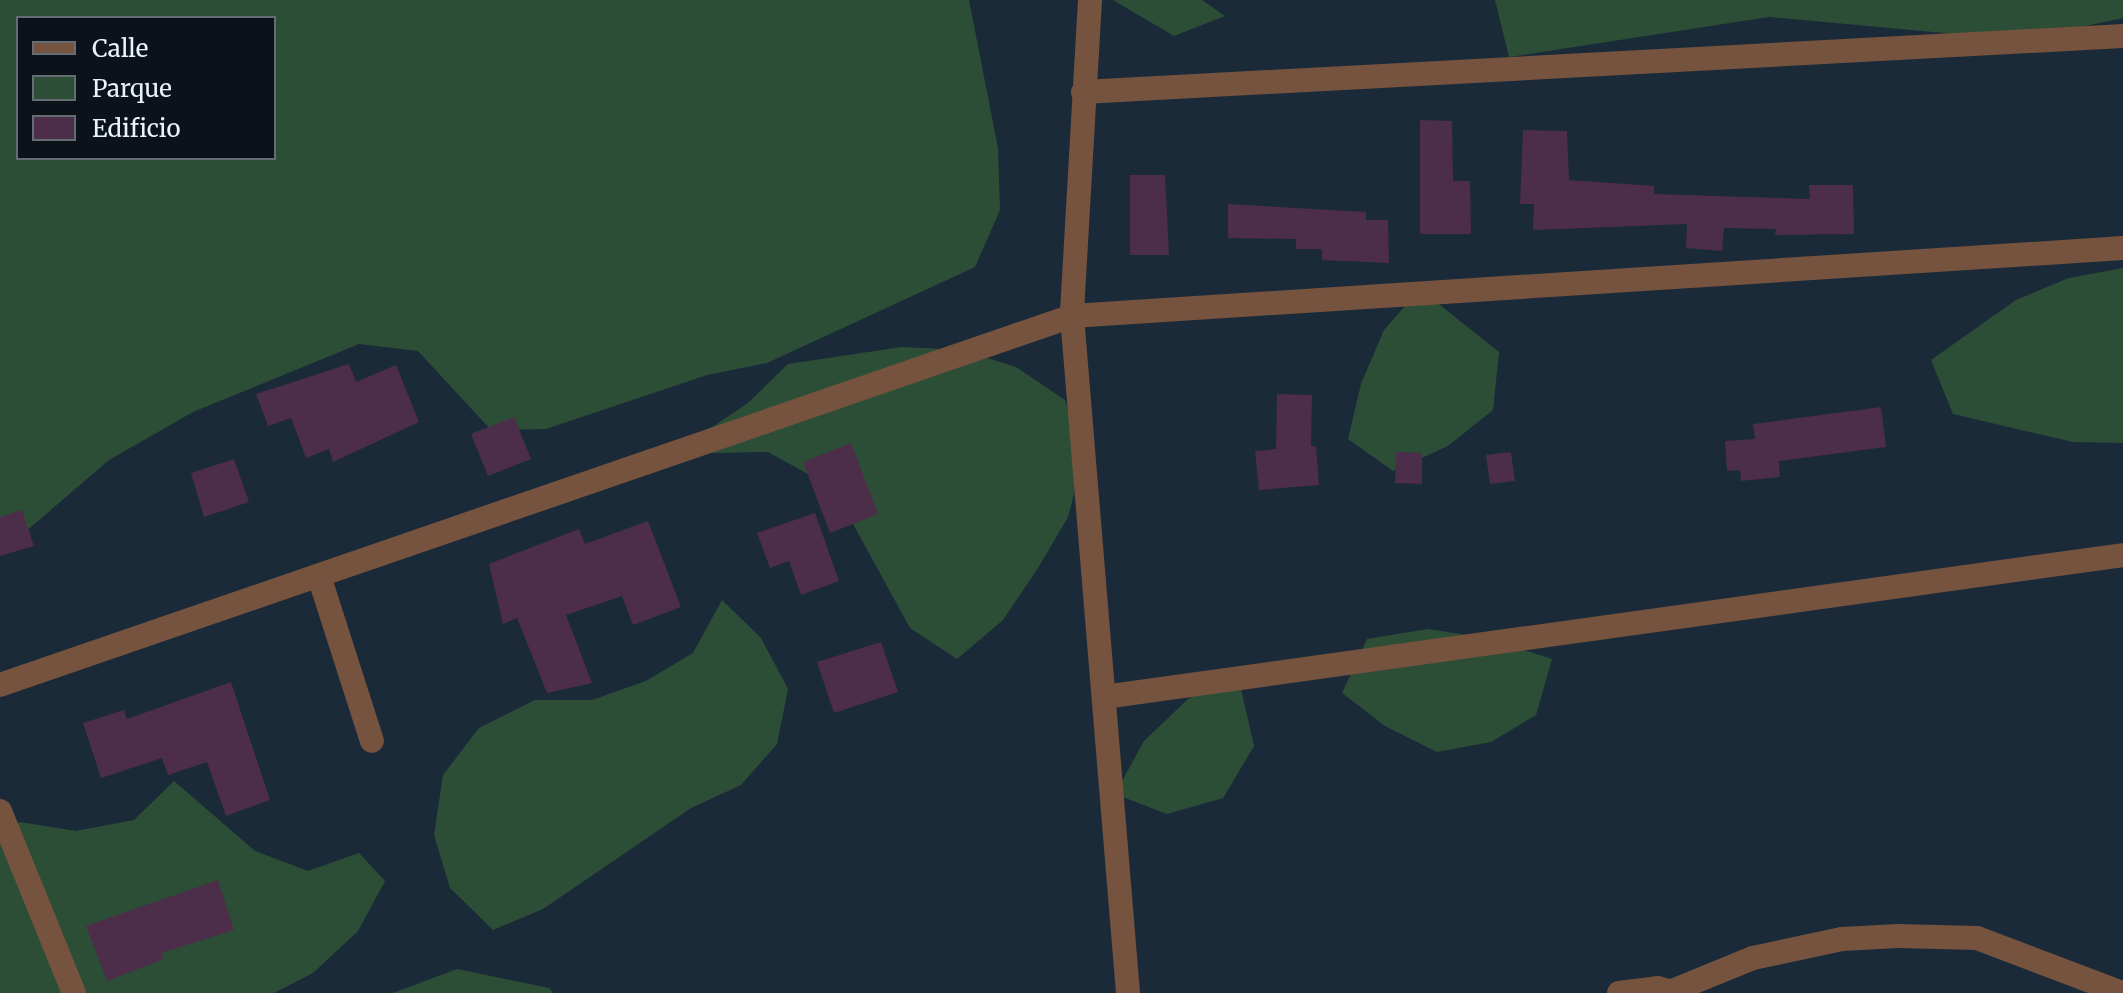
<!DOCTYPE html>
<style>
body{margin:0}
#map{position:relative;width:2123px;height:993px;overflow:hidden;background:#1b2a38;font-family:Merriweather,serif}
div>[style]{position:absolute}
.green>*{inset:0;background:#2d4e36}
.building>*{inset:0;background:#4c2d4a}
.minor>*{height:24px;margin:-12px;padding:0 12px;transform-origin:12px;border-radius:12px;background:#75533f}
span{translate:-50% -50%;white-space:nowrap;text-align:center;line-height:1.15;-webkit-text-stroke:6px #0c1219;paint-order:stroke}
.legend{position:absolute;left:16px;top:16px;width:260px;height:144px;box-sizing:border-box;background:#0c1219;border:2px solid #646c74;margin:0;padding:10px 14px;list-style:none;font-size:24px;color:#e9f3fd}
.legend li{display:flex;align-items:center;gap:16px;height:40px}
.legend b{width:40px;border:2px solid #646c74}
</style>
<div id="map">
<div class="green">
<div style="clip-path:polygon(evenodd,0 0,969px 0,998px 148px,1000px 210px,975px 267px,767px 363px,707px 375px,546px 429px,491px 430px,418px 351px,359px 344px,193px 412px,109px 460px,24px 533px,0 544px,0 0,18px 18px,274px 18px,274px 158px,18px 158px,18px 18px)"></div>
<div style="clip-path:polygon(1113px 0,1202px 0,1225px 16px,1174px 36px)"></div>
<div style="clip-path:polygon(1495px 0,2123px 0,2123px 18px,2071px 29px,1955px 34px,1769px 17px,1509px 57px)"></div>
<div style="clip-path:polygon(2123px 268px,2123px 443px,2073px 442px,1953px 414px,1931px 360px,2016px 300px,2069px 278px)"></div>
<div style="clip-path:polygon(1420px 289px,1499px 352px,1493px 410px,1448px 446px,1393px 471px,1348px 439px,1361px 384px,1384px 330px)"></div>
<div style="clip-path:polygon(902px 347px,962px 350px,1016px 367px,1065px 400px,1083px 460px,1068px 517px,1038px 568px,1003px 620px,957px 659px,910px 628px,853px 524px,817px 479px,768px 452px,712px 453px,702px 434px,748px 403px,788px 364px)"></div>
<div style="clip-path:polygon(722px 600px,761px 638px,788px 689px,777px 744px,741px 785px,691px 808px,543px 909px,493px 930px,450px 888px,434px 835px,443px 775px,479px 728px,535px 700px,592px 700px,646px 681px,693px 653px)"></div>
<div style="clip-path:polygon(1428px 629px,1487px 638px,1552px 659px,1536px 715px,1491px 742px,1437px 752px,1385px 726px,1342px 693px,1367px 639px)"></div>
<div style="clip-path:polygon(1238px 676px,1254px 746px,1223px 798px,1167px 814px,1115px 794px,1144px 741px,1188px 699px)"></div>
<div style="clip-path:polygon(174px 781px,255px 851px,308px 871px,359px 853px,385px 881px,358px 931px,313px 973px,274px 993px,0 993px,0 833px,20px 822px,76px 831px,134px 820px)"></div>
<div style="clip-path:polygon(457px 969px,549px 988px,553px 993px,393px 993px)"></div>
</div>
<div class="building">
<div style="clip-path:polygon(1420px 120px,1452px 121px,1453px 181px,1470px 181px,1471px 234px,1420px 234px)"></div>
<div style="clip-path:polygon(1523px 130px,1567px 131px,1569px 180px,1654px 186px,1654px 194px,1810px 199px,1809px 185px,1853px 185px,1854px 234px,1775px 235px,1776px 229px,1724px 228px,1722px 251px,1686px 248px,1687px 224px,1533px 230px,1534px 204px,1520px 204px)"></div>
<div style="clip-path:polygon(1130px 175px,1165px 175px,1169px 255px,1130px 255px)"></div>
<div style="clip-path:polygon(1228px 204px,1366px 212px,1366px 220px,1388px 220px,1389px 263px,1322px 260px,1322px 249px,1296px 249px,1296px 239px,1228px 238px)"></div>
<div style="clip-path:polygon(349px 364px,356px 382px,396px 365px,419px 422px,333px 462px,329px 449px,306px 458px,291px 418px,268px 426px,256px 394px)"></div>
<div style="clip-path:polygon(1277px 394px,1312px 395px,1311px 446px,1316px 446px,1319px 485px,1259px 490px,1255px 451px,1276px 449px)"></div>
<div style="clip-path:polygon(1881px 407px,1886px 447px,1779px 461px,1780px 477px,1741px 481px,1740px 470px,1727px 471px,1725px 441px,1755px 439px,1753px 424px)"></div>
<div style="clip-path:polygon(514px 417px,531px 459px,488px 476px,471px 434px)"></div>
<div style="clip-path:polygon(851px 443px,878px 514px,830px 533px,803px 462px)"></div>
<div style="clip-path:polygon(1396px 452px,1422px 453px,1422px 484px,1395px 483px)"></div>
<div style="clip-path:polygon(1511px 452px,1515px 481px,1490px 484px,1486px 455px)"></div>
<div style="clip-path:polygon(234px 459px,249px 502px,204px 517px,191px 473px)"></div>
<div style="clip-path:polygon(22px 510px,34px 546px,0 556px,0 517px)"></div>
<div style="clip-path:polygon(815px 513px,839px 581px,801px 595px,789px 561px,770px 568px,757px 533px)"></div>
<div style="clip-path:polygon(648px 521px,681px 607px,633px 625px,622px 596px,566px 615px,592px 683px,547px 693px,517px 618px,503px 624px,489px 564px,579px 529px,585px 544px)"></div>
<div style="clip-path:polygon(881px 642px,898px 692px,834px 713px,817px 662px)"></div>
<div style="clip-path:polygon(231px 682px,270px 800px,226px 816px,207px 762px,168px 775px,162px 758px,101px 778px,83px 723px,124px 710px,127px 719px)"></div>
<div style="clip-path:polygon(218px 880px,234px 930px,161px 953px,164px 959px,107px 981px,86px 926px)"></div>
</div>
<div class="minor">
<div style="left:1090px;top:0;width:317px;rotate:93.3deg"></div>
<div style="left:1072px;top:316px;width:679px;rotate:85.27deg"></div>
<div style="left:1083px;top:92px;width:1042px;rotate:-3.08deg"></div>
<div style="left:319px;top:576px;width:173px;rotate:72.2deg"></div>
<div style="left:0;top:685px;width:1134px;rotate:-18.99deg"></div>
<div style="left:1072px;top:316px;width:1053px;rotate:-3.7deg"></div>
<div style="left:1104px;top:697px;width:1029px;rotate:-7.93deg"></div>
<div style="left:0;top:811px;width:196px;rotate:67.9deg"></div>
<div style="left:1672px;top:991px;width:87px;rotate:-22.2deg"></div>
<div style="left:1753px;top:958px;width:91px;rotate:-12.1deg"></div>
<div style="left:1842px;top:939px;width:56px;rotate:-3.1deg"></div>
<div style="left:1898px;top:936px;width:79px;rotate:1.5deg"></div>
<div style="left:1977px;top:938px;width:155px;rotate:20.8deg"></div>
<div style="left:1619px;top:993px;width:39px;rotate:-7deg"></div>
<div style="left:1658px;top:988px;width:17px;rotate:17deg"></div>
</div>
<ul class="legend">
<li><b style="height:10px;background:#75533f"></b>Calle</li>
<li><b style="height:22px;background:#2d4e36"></b>Parque</li>
<li><b style="height:22px;background:#4c2d4a"></b>Edificio</li>
</ul>
</div>
